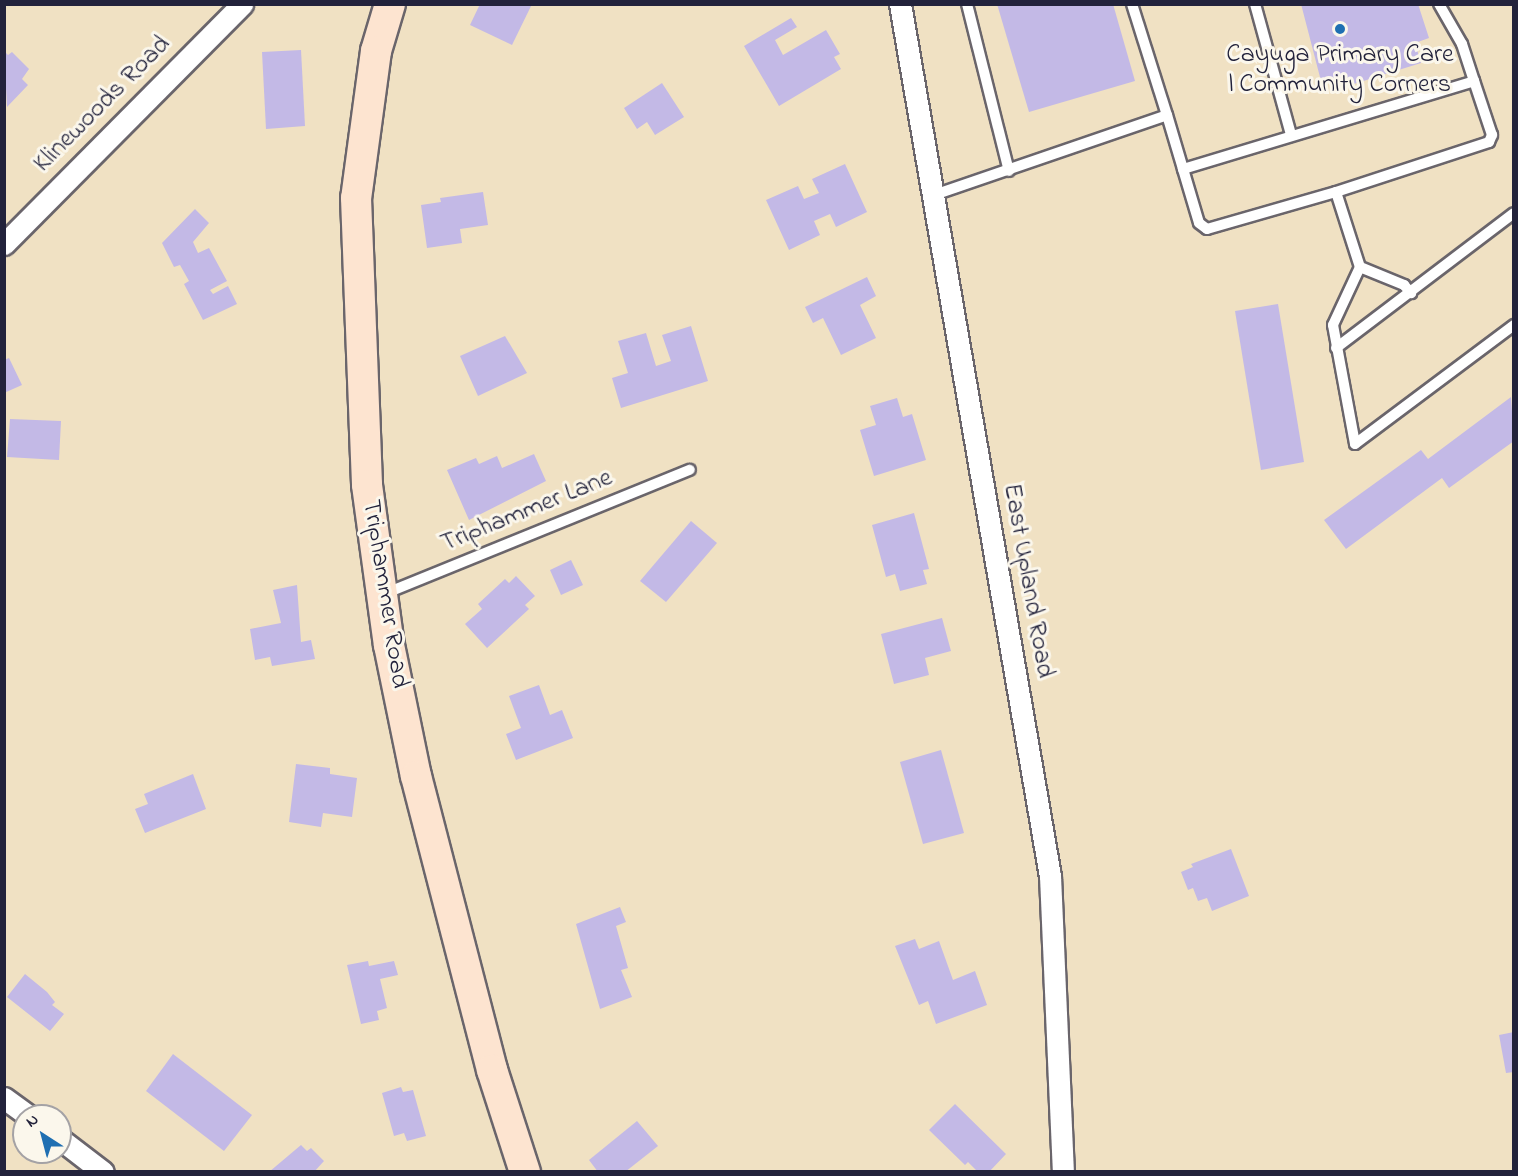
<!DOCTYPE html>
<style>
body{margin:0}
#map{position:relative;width:1518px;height:1176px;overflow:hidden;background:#f0e1c3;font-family:"Indie Flower",sans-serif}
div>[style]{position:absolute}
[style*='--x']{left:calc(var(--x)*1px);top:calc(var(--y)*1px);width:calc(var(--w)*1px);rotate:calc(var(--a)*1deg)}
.building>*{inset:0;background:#c3b9e6}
.roads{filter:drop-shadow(2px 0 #6a656b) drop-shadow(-2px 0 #6a656b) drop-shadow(0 2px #6a656b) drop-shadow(0 -2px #6a656b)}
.lane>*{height:10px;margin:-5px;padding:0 5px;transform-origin:5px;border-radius:5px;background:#fff}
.street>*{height:21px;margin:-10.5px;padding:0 10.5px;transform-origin:10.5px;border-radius:10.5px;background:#fff}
.secondary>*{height:30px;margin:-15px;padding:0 15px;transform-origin:15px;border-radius:15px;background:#fde4d0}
.dots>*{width:16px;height:16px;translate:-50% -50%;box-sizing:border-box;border:3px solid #fbf7ec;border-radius:50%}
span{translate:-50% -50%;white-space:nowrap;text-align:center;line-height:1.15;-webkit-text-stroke:6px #fbf7ec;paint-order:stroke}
.poi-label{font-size:26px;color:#22223b}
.street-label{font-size:26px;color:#22223b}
.frame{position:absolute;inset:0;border:6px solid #22223b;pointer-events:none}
.north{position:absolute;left:12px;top:1104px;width:60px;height:60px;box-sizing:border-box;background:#fbf7ec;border:2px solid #a4a2a5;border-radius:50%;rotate:324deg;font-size:16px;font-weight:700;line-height:24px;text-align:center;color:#22223b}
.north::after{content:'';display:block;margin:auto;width:21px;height:27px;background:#1f6fb2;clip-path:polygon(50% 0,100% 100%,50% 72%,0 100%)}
</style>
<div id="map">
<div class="building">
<div style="clip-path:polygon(480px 4px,532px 4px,512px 45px,470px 25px)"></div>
<div style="clip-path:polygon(997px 4px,1113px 4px,1135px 81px,1029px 112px)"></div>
<div style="clip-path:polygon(1301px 4px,1418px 4px,1429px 38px,1415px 43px,1421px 63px,1341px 88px,1337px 77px,1321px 81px)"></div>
<div style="clip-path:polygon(791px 18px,797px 27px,775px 40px,783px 55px,826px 30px,840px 54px,834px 57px,841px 69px,779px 106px,744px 46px)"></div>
<div style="clip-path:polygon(301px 50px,305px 126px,266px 129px,262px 52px)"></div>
<div style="clip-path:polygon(4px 51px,8px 55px,12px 52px,29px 69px,22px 79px,28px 85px,7px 107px)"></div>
<div style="clip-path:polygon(662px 83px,684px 117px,655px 135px,647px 122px,637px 129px,624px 108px)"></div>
<div style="clip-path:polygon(845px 164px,867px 212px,836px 227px,830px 214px,814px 221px,820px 235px,789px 250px,766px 200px,798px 186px,804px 199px,819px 193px,812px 179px)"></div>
<div style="clip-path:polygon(483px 192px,488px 225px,460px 229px,462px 243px,427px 248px,421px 205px,441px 202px,440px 198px)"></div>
<div style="clip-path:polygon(195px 209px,209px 223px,193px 242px,198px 253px,209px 248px,227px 281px,210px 290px,213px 294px,228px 286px,237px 304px,203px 320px,184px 284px,189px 281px,180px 265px,174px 267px,162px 243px)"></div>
<div style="clip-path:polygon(867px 277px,876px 296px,860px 305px,876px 338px,841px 355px,823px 318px,813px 323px,805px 307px)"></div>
<div style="clip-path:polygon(1278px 304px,1304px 462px,1261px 470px,1235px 311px)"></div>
<div style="clip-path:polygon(691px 326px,708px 381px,621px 408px,612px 378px,628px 373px,618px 341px,646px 333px,656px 366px,671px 361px,662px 335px)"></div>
<div style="clip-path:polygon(505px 336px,527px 373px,478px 396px,460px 356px)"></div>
<div style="clip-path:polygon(9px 358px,22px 385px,4px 393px,4px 360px)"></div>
<div style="clip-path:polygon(1511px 397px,1514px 441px,1449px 488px,1442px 478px,1346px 549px,1324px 520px,1421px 450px,1428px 459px)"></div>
<div style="clip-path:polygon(897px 398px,903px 417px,912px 414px,926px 460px,874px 476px,860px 430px,876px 425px,870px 406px)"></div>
<div style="clip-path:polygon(10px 419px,61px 421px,59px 460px,7px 457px)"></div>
<div style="clip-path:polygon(534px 454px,546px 481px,469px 520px,447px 470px,476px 458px,479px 464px,497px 456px,502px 468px)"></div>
<div style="clip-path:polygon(914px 513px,929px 569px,923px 570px,927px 584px,900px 591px,895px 574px,886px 577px,872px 525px)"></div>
<div style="clip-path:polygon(691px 521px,717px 543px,666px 602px,640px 581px)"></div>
<div style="clip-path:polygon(571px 560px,583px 585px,561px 595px,550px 570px)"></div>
<div style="clip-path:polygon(516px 576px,535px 596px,525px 605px,529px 609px,487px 648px,465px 624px,482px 609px,478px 604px,505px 579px,509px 583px)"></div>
<div style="clip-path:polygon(297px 585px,301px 642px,311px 640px,315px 659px,272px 666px,270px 657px,255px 660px,250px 629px,281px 623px,273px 590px)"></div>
<div style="clip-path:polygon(942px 618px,951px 651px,925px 658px,929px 675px,894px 684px,881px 634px)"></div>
<div style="clip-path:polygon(539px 685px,550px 715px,562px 710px,573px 738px,516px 760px,506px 734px,521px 728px,509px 696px)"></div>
<div style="clip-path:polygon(941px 750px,964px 833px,923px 844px,900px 762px)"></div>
<div style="clip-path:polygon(296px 764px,330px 768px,330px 774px,357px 778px,352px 817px,323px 813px,321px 827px,289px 822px)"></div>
<div style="clip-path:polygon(193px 774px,206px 809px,145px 833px,135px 809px,148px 804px,144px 794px)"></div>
<div style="clip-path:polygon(1231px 849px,1249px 896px,1212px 911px,1207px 898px,1198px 901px,1193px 888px,1188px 890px,1181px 872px,1193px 867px,1191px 864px)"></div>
<div style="clip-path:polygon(620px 907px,626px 922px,616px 926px,628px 968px,621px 970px,632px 997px,600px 1009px,576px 924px)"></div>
<div style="clip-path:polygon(915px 939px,919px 949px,939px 941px,953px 980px,975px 971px,987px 1005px,936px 1024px,928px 1001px,919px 1005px,895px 946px)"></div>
<div style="clip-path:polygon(368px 961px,369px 966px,394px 961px,398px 975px,380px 979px,387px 1008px,377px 1011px,379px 1020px,361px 1024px,347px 965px)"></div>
<div style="clip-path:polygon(25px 974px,47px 992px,55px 1002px,52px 1005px,64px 1014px,50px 1031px,7px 997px)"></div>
<div style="clip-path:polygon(1514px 1032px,1514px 1072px,1506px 1073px,1499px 1035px)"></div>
<div style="clip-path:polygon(173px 1054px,252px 1115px,224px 1151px,146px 1091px)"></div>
<div style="clip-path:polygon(401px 1087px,403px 1092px,413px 1090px,426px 1136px,407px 1141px,404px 1133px,394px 1136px,382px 1093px)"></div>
<div style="clip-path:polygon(955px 1104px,1006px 1154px,989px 1172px,978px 1172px,968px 1162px,965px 1165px,929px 1130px)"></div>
<div style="clip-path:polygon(637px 1121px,658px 1146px,625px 1172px,598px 1172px,589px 1160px)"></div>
<div style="clip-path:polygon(301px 1145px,307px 1151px,311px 1148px,324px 1161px,314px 1172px,269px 1172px)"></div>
</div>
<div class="roads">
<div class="lane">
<div style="--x:967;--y:4;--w:172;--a:75.9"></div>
<div style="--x:1132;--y:4;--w:116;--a:72.5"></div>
<div style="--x:1255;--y:4;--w:136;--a:74.6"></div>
<div style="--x:1183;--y:169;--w:56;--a:73.5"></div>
<div style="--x:1199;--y:223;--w:10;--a:37"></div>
<div style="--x:1207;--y:229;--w:134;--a:-16"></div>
<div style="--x:1336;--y:192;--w:161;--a:-18.1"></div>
<div style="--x:1489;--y:142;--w:8;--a:-67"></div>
<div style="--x:1492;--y:135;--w:57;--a:-108.4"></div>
<div style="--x:1336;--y:192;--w:79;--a:72.3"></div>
<div style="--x:1360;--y:267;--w:64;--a:115"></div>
<div style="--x:1333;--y:325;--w:121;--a:79.5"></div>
<div style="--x:1355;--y:444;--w:199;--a:-36.8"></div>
<div style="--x:934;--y:195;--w:246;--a:-18.9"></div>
<div style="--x:1167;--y:115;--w:56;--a:73.5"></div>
<div style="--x:1183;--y:169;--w:304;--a:-16.8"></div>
<div style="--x:1474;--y:81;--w:39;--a:-108"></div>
<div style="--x:1462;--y:44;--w:46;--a:-119.9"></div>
<div style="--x:1360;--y:267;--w:48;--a:22.2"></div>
<div style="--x:1404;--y:285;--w:11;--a:49"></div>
<div style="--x:1336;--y:348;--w:223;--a:-37.2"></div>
<div style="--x:384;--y:594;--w:330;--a:-22.1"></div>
</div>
<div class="street">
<div style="--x:900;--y:4;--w:885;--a:80.24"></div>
<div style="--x:1050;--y:876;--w:296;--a:87.5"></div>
<div style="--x:4;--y:244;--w:338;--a:-45.2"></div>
<div style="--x:4;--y:1098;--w:31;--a:36"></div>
<div style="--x:60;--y:1139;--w:54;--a:37.5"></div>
</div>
<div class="secondary">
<div style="--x:390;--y:4;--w:49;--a:106.6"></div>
<div style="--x:376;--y:51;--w:148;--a:97.7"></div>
<div style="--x:356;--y:198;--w:287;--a:87.8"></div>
<div style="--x:367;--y:485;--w:162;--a:82.2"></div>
<div style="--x:389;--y:645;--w:134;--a:78.4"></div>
<div style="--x:416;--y:776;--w:304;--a:75.5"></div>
<div style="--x:492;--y:1070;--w:107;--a:72.1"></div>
</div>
</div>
<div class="dots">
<div style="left:1340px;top:29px;background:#1f6fb2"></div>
</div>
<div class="poi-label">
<span style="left:1340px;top:71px">Cayuga Primary Care<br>| Community Corners</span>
</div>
<div class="street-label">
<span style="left:103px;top:105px;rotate:-45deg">Klinewoods Road</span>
<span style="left:527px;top:512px;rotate:-22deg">Triphammer Lane</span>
<span style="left:1027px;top:581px;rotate:80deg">East Upland Road</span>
<span style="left:384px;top:594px;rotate:81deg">Triphammer Road</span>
</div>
<div class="frame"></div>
<div class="north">N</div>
</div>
